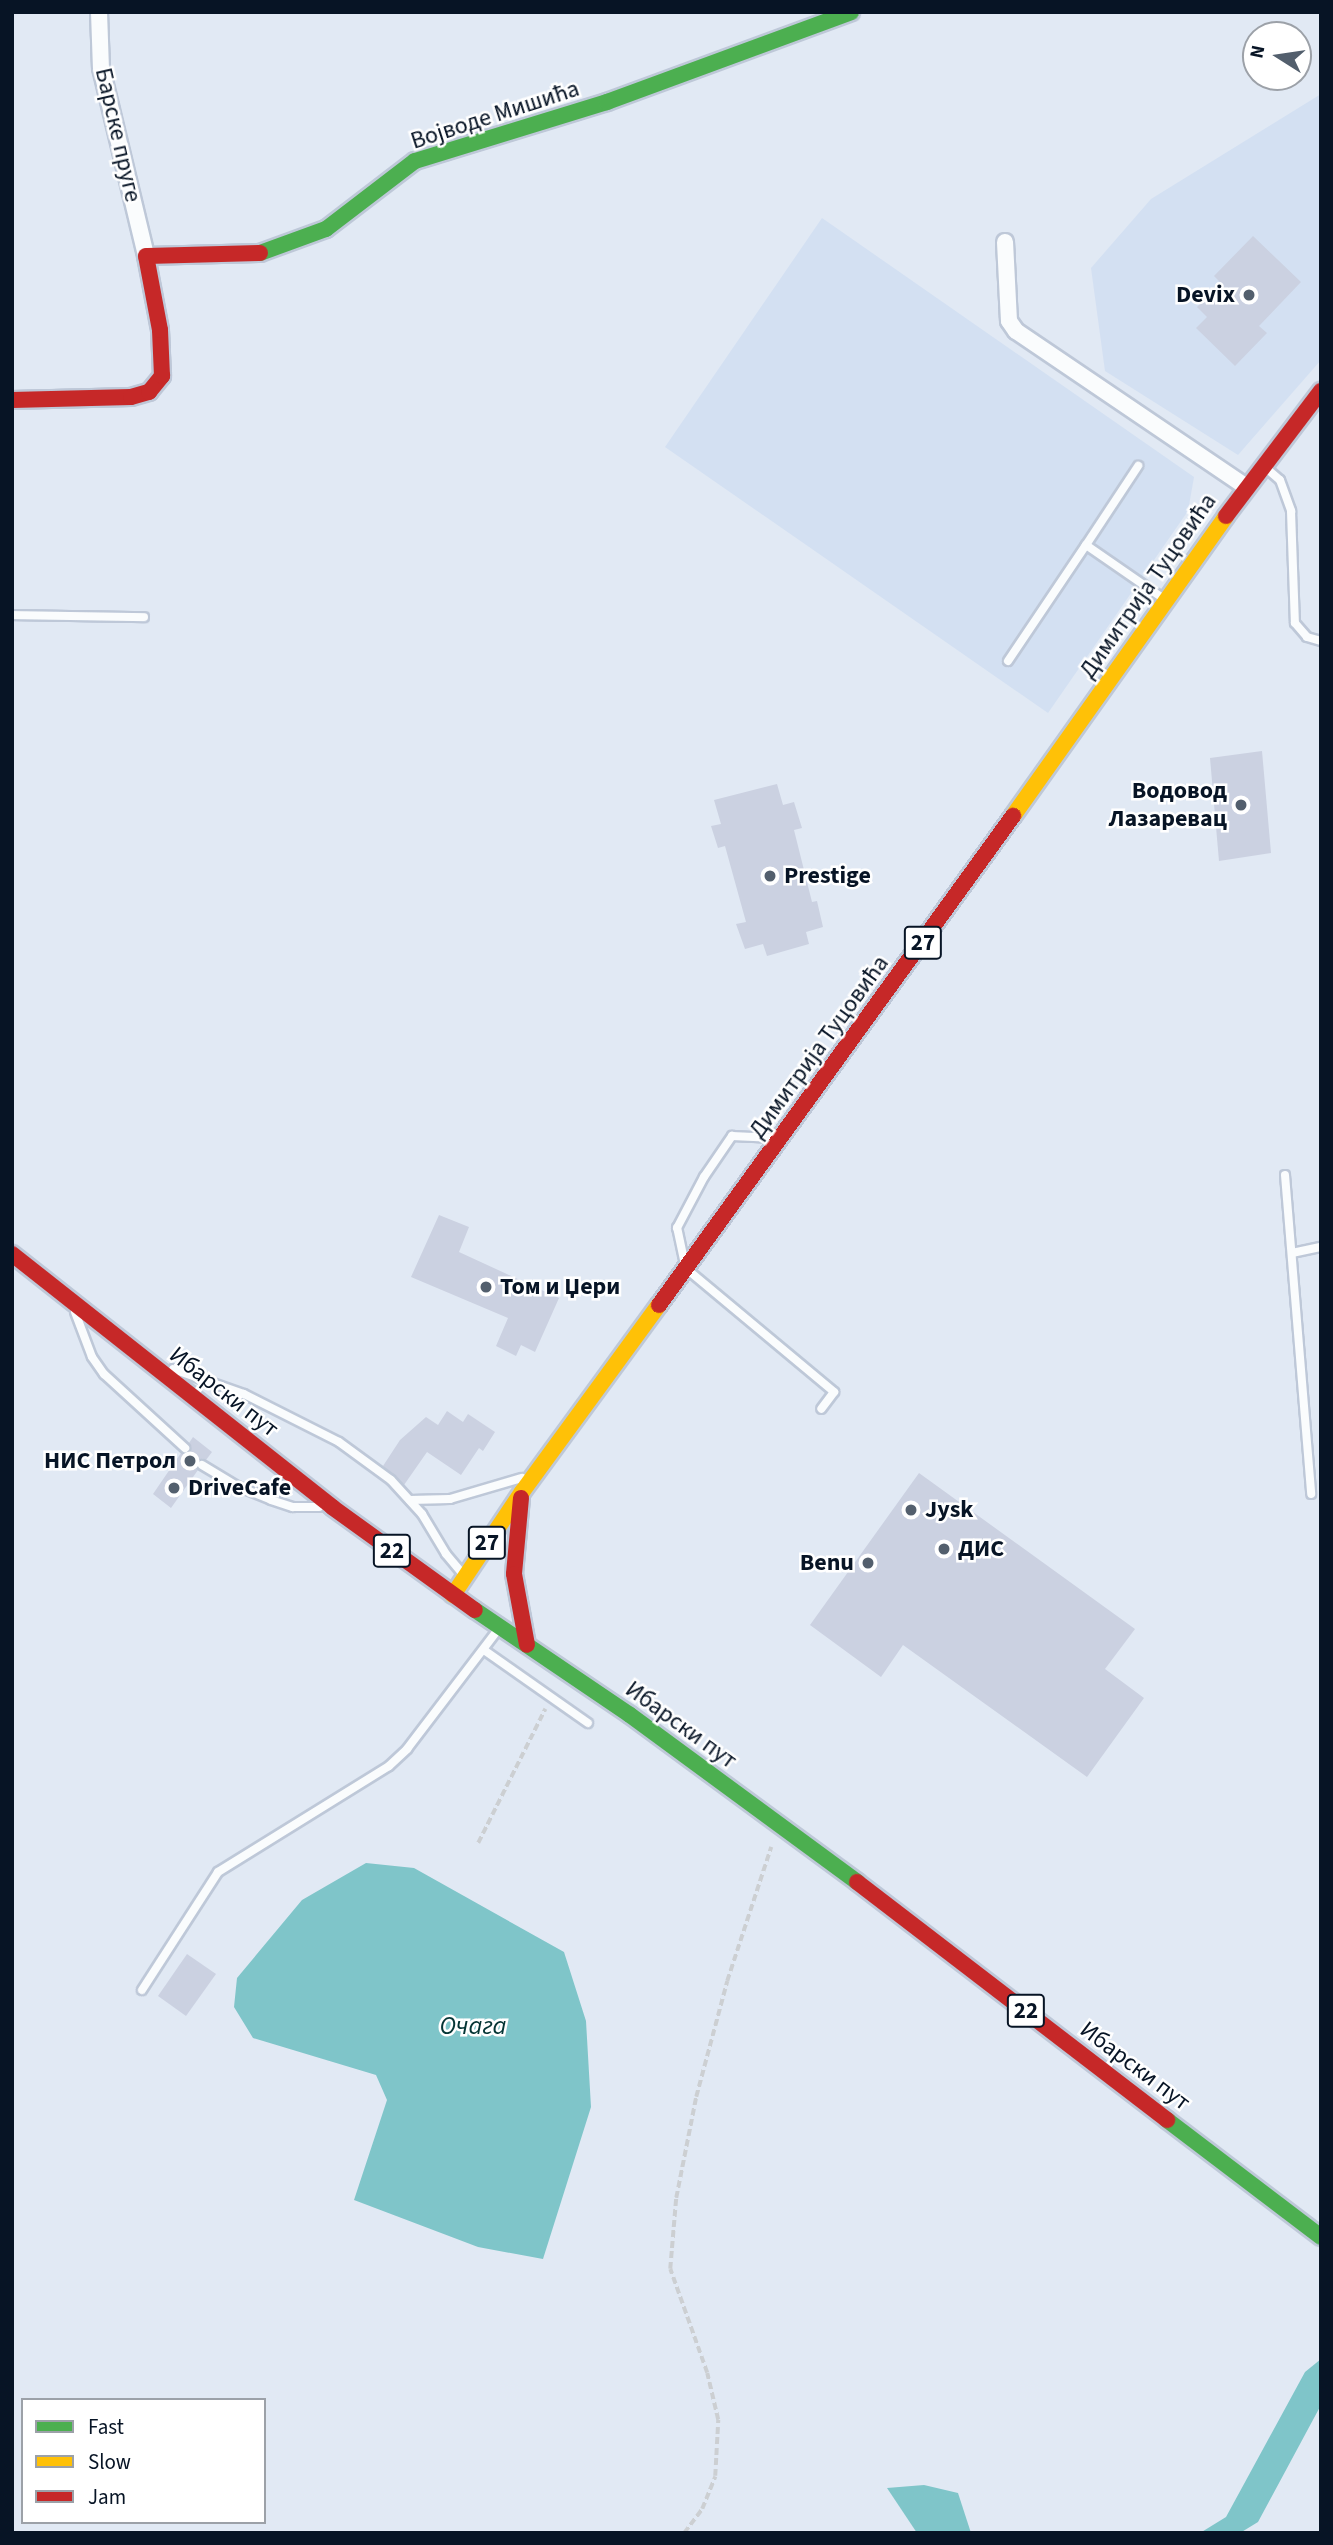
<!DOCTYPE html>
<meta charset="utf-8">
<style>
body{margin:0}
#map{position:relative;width:1333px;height:2545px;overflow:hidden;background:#e1e9f4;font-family:"Source Sans 3",sans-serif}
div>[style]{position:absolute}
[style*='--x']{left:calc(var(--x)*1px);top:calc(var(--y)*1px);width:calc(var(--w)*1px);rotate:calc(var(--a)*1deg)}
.built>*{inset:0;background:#d3e0f2}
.water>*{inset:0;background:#7fc5c9}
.building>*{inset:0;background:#cbd1e1}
.path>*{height:3.5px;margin-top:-1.75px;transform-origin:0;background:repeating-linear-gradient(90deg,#cccfd2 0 7px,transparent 0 10.5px)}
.roads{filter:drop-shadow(2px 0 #bec8d8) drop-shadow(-2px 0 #bec8d8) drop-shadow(0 2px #bec8d8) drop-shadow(0 -2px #bec8d8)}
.lane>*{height:8px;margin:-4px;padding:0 4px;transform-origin:4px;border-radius:4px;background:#fafcfd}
.street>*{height:16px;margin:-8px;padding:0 8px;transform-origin:8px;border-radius:8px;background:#fafcfd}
.fast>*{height:16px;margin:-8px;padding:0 8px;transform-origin:8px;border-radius:8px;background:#4caf50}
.slow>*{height:16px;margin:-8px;padding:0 8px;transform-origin:8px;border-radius:8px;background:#ffc107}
.jam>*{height:16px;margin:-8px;padding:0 8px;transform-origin:8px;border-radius:8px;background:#c62828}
.dots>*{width:19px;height:19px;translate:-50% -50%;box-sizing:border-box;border:4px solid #fff;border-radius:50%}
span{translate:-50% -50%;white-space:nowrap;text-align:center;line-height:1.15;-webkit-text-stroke:5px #fff;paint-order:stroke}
.shield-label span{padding:2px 5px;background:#fff;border:2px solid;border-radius:5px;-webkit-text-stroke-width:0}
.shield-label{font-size:23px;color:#071425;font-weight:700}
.street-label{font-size:24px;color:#071425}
.poi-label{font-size:24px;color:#071425;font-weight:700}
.right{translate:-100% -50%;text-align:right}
.left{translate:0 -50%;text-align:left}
.water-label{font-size:26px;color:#043535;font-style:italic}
.frame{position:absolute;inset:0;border:14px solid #071425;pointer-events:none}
.legend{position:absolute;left:21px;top:2398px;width:245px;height:126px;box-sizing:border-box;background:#fff;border:2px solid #9ca1a8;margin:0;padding:9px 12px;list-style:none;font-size:21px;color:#071425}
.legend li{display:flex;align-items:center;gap:14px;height:35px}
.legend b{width:35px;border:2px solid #9ca1a8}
.north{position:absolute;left:1242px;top:21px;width:70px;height:70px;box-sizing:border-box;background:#fff;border:2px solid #9ca1a8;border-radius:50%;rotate:282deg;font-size:19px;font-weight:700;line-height:28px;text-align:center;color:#071425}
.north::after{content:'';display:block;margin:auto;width:24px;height:32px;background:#535f6d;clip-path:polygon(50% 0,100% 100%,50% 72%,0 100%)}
</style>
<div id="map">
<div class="built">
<div style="clip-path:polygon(1321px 94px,1321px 360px,1238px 455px,1105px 371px,1091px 268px,1151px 199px)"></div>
<div style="clip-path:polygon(822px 218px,1194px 477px,1188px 511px,1048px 713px,665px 447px)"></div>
</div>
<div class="water">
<div style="clip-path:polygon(366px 1863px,414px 1868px,564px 1952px,586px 2021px,591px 2107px,543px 2259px,478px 2247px,354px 2200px,387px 2100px,376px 2075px,253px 2038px,234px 2007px,237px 1978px,302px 1900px)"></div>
<div style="clip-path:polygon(1321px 2359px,1321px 2405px,1258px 2522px,1240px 2533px,1200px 2533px,1226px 2517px,1305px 2372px)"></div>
<div style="clip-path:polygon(924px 2485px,958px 2493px,971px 2533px,917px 2533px,887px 2488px)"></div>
</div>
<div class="building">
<div style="clip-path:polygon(1253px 236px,1301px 282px,1259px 326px,1267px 333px,1235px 366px,1196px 328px,1207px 317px,1197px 307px,1221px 283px,1214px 276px)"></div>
<div style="clip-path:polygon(1262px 751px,1271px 853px,1219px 861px,1210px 758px)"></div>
<div style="clip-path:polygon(777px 784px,783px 805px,794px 802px,802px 828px,794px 830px,812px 902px,817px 901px,823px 927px,806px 932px,809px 944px,767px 956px,763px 944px,745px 949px,736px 924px,746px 922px,725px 846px,718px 848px,711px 826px,721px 824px,714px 800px)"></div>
<div style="clip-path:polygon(439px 1215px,469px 1227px,459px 1252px,559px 1298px,535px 1352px,521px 1345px,516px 1356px,496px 1346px,508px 1318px,411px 1277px)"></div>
<div style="clip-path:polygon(447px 1411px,463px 1422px,468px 1414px,495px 1432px,483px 1451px,479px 1448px,461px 1475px,427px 1452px,404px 1485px,383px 1466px,400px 1440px,426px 1417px,438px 1425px)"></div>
<div style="clip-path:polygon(193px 1437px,212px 1452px,206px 1460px,197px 1461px,198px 1470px,171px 1508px,153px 1494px,181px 1453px,190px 1452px,189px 1443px)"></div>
<div style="clip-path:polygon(919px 1473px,1135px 1629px,1105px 1669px,1144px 1698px,1087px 1777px,903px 1645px,881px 1677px,810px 1625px)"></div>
<div style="clip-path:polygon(187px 1954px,216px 1974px,186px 2016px,158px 1996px)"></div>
</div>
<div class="path">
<div style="--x:478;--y:1843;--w:150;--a:-63.4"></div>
<div style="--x:684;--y:2533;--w:30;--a:-53"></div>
<div style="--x:702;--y:2509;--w:35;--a:-68"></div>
<div style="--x:715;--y:2476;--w:56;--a:-86.9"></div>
<div style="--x:718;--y:2420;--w:48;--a:-103.2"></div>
<div style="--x:707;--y:2373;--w:110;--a:-109.6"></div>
<div style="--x:670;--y:2269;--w:71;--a:-85.2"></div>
<div style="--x:676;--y:2198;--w:103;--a:-78.8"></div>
<div style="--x:696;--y:2097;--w:120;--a:-75"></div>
<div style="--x:727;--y:1981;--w:141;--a:-71.8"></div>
</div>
<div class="roads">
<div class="lane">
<div style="--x:1266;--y:468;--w:18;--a:41"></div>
<div style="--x:1280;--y:480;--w:33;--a:70"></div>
<div style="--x:1291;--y:511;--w:112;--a:88"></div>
<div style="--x:1295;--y:623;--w:18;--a:49"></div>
<div style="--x:1307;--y:637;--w:15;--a:16"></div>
<div style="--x:1086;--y:545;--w:95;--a:-56.6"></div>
<div style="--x:12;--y:615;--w:132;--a:0.9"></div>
<div style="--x:1008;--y:661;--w:140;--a:-56.1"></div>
<div style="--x:1086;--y:545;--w:95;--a:34.7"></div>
<div style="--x:1285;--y:1175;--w:320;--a:85.3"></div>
<div style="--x:1292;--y:1253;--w:30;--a:-12"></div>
<div style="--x:684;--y:1260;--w:33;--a:-102"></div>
<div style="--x:677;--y:1228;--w:58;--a:-62.1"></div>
<div style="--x:704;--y:1177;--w:50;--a:-55.7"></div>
<div style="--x:732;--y:1136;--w:43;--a:2.7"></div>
<div style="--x:689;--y:1271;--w:189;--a:39.8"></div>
<div style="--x:834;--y:1392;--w:21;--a:127"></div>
<div style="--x:75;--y:1312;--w:48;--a:69.3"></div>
<div style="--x:92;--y:1357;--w:21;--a:55"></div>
<div style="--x:104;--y:1374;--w:110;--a:42.4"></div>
<div style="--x:173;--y:1369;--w:75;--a:19.4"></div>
<div style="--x:244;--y:1394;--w:106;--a:26.8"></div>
<div style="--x:339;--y:1442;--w:64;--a:36.2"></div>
<div style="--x:391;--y:1480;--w:46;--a:47.6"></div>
<div style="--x:422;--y:1514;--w:47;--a:59"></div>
<div style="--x:446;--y:1554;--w:26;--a:50"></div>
<div style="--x:202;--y:1465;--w:41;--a:31"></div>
<div style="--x:237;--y:1486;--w:37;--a:22"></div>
<div style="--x:271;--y:1500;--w:23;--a:18"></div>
<div style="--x:293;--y:1507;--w:26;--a:0"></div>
<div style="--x:410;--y:1500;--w:40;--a:-1.4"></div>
<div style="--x:450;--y:1499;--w:75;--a:-16.3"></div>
<div style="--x:484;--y:1650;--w:127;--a:35.1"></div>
<div style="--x:142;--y:1990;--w:140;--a:-57.2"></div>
<div style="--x:218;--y:1872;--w:201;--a:-31.8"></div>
<div style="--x:389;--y:1766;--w:25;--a:-43"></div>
<div style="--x:407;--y:1749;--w:148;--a:-52.7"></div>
</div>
<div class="street">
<div style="--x:99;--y:12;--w:56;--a:88"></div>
<div style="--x:101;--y:68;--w:193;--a:76.5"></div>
<div style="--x:1005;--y:242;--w:79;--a:87.1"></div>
<div style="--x:1009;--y:321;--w:12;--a:55"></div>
<div style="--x:1016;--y:331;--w:278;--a:34.1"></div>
</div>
<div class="fast">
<div style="--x:260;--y:253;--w:70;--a:-20"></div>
<div style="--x:326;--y:229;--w:112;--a:-37.4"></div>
<div style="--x:415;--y:161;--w:201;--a:-17.1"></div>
<div style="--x:607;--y:102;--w:260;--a:-20.2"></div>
<div style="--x:475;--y:1610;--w:187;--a:34.1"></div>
<div style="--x:630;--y:1715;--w:282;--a:36.3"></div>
<div style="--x:1167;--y:2120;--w:193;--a:37.2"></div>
</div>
<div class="slow">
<div style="--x:1013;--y:816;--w:368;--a:-54.6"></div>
<div style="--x:453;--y:1595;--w:124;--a:-56.2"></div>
<div style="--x:522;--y:1492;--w:232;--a:-53.8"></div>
</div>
<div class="jam">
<div style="--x:12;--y:400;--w:119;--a:-1.4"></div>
<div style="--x:131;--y:397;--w:19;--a:-16"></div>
<div style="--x:149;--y:392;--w:21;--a:-51"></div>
<div style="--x:162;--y:376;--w:46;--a:-92.5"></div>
<div style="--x:160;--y:330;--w:75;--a:-100.7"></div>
<div style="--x:146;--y:256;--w:114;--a:-1.5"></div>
<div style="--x:1226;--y:516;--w:157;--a:-52.8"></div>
<div style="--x:12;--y:1254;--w:408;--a:38.3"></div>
<div style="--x:332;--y:1507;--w:176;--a:35.8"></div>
<div style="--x:659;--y:1305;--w:604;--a:-54.1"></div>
<div style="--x:521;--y:1498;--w:76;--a:95.3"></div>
<div style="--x:514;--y:1574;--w:72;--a:79.6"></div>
<div style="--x:857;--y:1882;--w:391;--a:37.5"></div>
</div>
</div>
<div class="dots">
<div style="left:1249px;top:295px;background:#535f6d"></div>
<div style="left:1241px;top:805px;background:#535f6d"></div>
<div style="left:770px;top:876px;background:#535f6d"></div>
<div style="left:486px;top:1287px;background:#535f6d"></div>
<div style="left:190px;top:1461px;background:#535f6d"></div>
<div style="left:174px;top:1488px;background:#535f6d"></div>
<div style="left:911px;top:1510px;background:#535f6d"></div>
<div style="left:944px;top:1549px;background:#535f6d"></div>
<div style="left:868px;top:1563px;background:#535f6d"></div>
</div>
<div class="shield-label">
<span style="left:923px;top:943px">27</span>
<span style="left:487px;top:1543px">27</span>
<span style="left:392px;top:1551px">22</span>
<span style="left:1026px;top:2011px">22</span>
</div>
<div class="street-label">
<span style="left:495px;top:115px;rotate:-18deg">Војводе Мишића</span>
<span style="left:118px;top:135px;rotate:77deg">Барске пруге</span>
<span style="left:1148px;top:586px;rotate:-55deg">Димитрија Туцовића</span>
<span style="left:819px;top:1047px;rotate:-54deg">Димитрија Туцовића</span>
<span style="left:224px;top:1392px;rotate:38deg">Ибарски пут</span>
<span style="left:681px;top:1725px;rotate:36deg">Ибарски пут</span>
<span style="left:1135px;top:2066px;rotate:37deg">Ибарски пут</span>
</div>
<div class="poi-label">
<span class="right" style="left:1235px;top:295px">Devix</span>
<span class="right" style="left:1227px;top:805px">Водовод<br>Лазаревац</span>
<span class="left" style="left:784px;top:876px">Prestige</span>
<span class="left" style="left:500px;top:1287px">Том и Џери</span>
<span class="right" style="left:176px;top:1461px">НИС Петрол</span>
<span class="left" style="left:188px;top:1488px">DriveCafe</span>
<span class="left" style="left:925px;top:1510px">Jysk</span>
<span class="left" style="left:958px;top:1549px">ДИС</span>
<span class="right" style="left:854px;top:1563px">Benu</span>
</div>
<div class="water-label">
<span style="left:473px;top:2026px">Очага</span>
</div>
<div class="frame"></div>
<ul class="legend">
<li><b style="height:9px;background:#4caf50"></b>Fast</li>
<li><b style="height:9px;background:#ffc107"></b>Slow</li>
<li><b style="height:9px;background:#c62828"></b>Jam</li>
</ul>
<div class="north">N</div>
</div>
